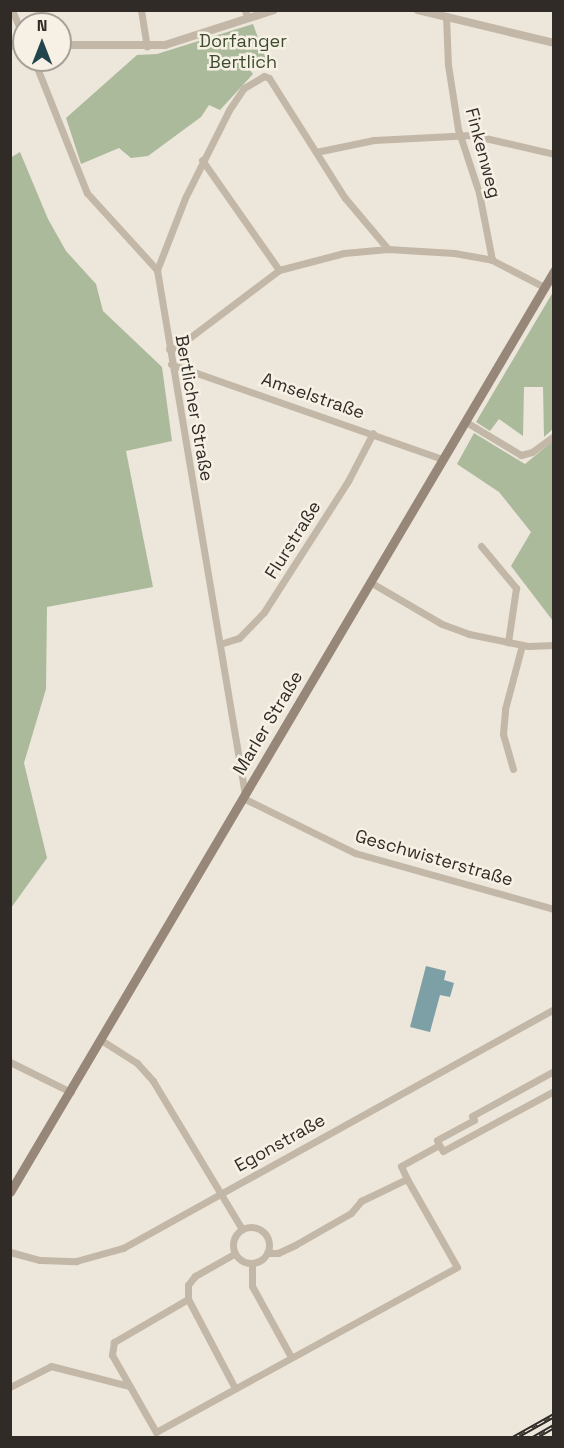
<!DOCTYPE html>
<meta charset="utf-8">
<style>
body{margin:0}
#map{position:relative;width:564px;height:1448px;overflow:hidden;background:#ede6da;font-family:"Space Grotesk",sans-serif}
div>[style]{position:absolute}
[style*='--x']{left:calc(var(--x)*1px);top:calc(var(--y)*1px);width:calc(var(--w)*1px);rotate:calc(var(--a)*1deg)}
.green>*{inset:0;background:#acba9c}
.water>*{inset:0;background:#7d9fa6}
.minor>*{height:7px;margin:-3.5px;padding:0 3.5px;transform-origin:3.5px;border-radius:3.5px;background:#c3b8a7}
.minor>.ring{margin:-3.5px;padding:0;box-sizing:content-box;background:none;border:7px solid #c3b8a7;border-radius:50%}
.tertiary>*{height:8px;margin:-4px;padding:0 4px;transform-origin:4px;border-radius:4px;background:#c3b8a7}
.secondary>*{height:9px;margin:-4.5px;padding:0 4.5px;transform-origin:4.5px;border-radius:4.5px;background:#968779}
.rail>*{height:4.5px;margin-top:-2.25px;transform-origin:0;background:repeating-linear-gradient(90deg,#f6f0e5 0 7px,#312b27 0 14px);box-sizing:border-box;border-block:2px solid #312b27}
span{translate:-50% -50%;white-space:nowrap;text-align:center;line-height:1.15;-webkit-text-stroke:5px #f6f0e5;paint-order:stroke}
.park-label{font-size:18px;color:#3d4c2e}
.street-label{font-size:18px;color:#312b27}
.frame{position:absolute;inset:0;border:12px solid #312b27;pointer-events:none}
.north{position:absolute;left:12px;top:12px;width:60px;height:60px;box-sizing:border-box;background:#f6f0e5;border:2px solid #a7a199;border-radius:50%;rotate:0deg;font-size:16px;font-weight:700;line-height:24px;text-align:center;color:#312b27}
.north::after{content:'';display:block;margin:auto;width:21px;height:27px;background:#22444c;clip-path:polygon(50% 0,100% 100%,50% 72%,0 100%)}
</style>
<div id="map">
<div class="green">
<div style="clip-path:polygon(253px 24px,267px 62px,250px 70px,253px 74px,220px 110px,209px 105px,201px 117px,148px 156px,131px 158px,119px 148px,81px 164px,66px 118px,137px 55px,157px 54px)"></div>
<div style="clip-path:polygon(20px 152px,48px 219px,66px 251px,96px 284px,103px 311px,162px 367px,172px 441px,126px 451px,153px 587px,47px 607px,46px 689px,24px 763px,47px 858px,11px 908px,10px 158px)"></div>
<div style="clip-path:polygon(553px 292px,553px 429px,544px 437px,543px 387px,524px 387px,523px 436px,499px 419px,490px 431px,476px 422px)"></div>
<div style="clip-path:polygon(474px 433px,525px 464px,553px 441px,553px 621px,511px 566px,531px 532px,499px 492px,457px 464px)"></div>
</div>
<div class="water">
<div style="clip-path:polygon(426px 966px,446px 971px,444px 980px,454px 983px,450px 997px,440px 995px,430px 1032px,410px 1027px)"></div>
</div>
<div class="minor">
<div style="--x:12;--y:10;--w:30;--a:67"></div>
<div style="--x:141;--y:10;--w:37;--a:81"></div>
<div style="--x:245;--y:10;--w:7;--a:74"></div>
<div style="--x:446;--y:16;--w:49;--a:87.7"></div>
<div style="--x:448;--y:65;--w:65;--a:81.1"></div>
<div style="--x:458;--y:129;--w:67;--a:71.8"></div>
<div style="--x:479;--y:193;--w:68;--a:79"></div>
<div style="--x:34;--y:60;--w:143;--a:68.3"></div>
<div style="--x:87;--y:193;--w:104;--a:47.7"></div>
<div style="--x:157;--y:270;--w:532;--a:80.48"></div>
<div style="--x:316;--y:152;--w:59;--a:-11.7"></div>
<div style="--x:374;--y:140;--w:98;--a:-2.9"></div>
<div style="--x:472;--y:135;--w:84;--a:13"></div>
<div style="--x:202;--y:160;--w:134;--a:55"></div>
<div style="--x:157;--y:270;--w:77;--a:-68.7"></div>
<div style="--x:185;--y:198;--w:98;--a:-63.4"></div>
<div style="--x:229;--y:110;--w:27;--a:-56"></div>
<div style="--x:244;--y:88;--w:23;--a:-31"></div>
<div style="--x:264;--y:76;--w:5;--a:22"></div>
<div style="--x:269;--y:78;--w:142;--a:57.7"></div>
<div style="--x:345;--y:198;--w:67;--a:49.9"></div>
<div style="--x:169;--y:349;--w:7;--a:-8"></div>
<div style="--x:176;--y:348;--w:129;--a:-37.1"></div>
<div style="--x:279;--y:270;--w:67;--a:-14.7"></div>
<div style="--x:344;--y:253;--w:44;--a:-5.2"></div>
<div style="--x:388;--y:249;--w:66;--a:3.5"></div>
<div style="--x:454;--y:253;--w:39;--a:10"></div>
<div style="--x:492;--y:260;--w:59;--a:27.4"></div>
<div style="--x:171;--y:364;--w:288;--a:19.3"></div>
<div style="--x:466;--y:422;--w:64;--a:31"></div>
<div style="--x:521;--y:455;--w:11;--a:-15"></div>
<div style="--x:532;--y:452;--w:27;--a:-36"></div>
<div style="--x:481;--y:546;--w:55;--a:50.2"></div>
<div style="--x:516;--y:588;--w:55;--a:98.4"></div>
<div style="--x:370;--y:582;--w:83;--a:30.3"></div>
<div style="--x:442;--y:624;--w:29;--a:20"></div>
<div style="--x:469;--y:634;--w:60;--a:11.5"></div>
<div style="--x:528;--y:646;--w:26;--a:-2"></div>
<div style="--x:220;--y:644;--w:20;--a:-18"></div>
<div style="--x:239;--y:638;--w:36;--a:-46"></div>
<div style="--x:264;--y:612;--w:156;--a:-57.3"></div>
<div style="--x:348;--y:481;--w:54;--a:-62.5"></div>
<div style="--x:513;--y:769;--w:36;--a:-106"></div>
<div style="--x:503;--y:734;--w:25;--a:-85"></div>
<div style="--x:505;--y:709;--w:66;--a:-75.1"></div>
<div style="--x:243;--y:798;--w:125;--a:26.2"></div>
<div style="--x:355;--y:853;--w:207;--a:15.7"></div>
<div style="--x:101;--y:1040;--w:43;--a:32.6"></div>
<div style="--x:137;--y:1063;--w:24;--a:48"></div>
<div style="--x:153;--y:1081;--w:173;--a:59"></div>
<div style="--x:10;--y:1062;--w:68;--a:26.2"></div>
<div style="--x:439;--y:1145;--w:5;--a:-112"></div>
<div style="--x:437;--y:1140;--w:42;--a:-28.4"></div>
<div style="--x:474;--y:1120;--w:4;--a:-117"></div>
<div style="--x:472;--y:1116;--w:94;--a:-28.8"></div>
<div class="ring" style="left:233px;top:1227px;width:29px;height:29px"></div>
<div style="--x:10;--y:1252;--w:31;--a:15"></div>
<div style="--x:40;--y:1260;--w:36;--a:2"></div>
<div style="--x:76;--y:1261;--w:49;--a:-15.5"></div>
<div style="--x:123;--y:1248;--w:493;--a:-29"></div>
<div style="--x:267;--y:1253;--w:11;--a:0"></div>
<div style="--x:278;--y:1253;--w:19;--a:-25"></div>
<div style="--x:295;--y:1245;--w:64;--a:-29.7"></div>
<div style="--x:351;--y:1213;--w:16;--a:-50"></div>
<div style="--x:361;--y:1201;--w:51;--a:-25.6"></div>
<div style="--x:407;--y:1179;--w:14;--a:-115"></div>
<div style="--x:401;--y:1166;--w:43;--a:-28.9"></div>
<div style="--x:439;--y:1145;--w:7;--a:56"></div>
<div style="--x:443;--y:1151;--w:126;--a:-28.4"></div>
<div style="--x:234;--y:1254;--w:45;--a:150.6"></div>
<div style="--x:195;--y:1276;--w:11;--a:128"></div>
<div style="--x:188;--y:1285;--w:14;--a:90"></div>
<div style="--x:188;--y:1299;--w:86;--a:149.8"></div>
<div style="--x:114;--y:1342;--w:13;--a:99"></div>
<div style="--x:112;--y:1355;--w:89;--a:60.3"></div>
<div style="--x:156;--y:1432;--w:343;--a:-28.7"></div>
<div style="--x:457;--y:1267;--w:101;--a:-119.6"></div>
<div style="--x:252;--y:1264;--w:22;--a:90"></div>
<div style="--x:252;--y:1286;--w:81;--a:61.2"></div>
<div style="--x:188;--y:1299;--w:101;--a:62.2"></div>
<div style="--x:10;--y:1387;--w:46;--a:-27.1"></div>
<div style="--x:51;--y:1366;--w:81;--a:14.4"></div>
</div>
<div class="tertiary">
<div style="--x:418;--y:10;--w:140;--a:13.6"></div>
<div style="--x:60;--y:45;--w:105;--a:0"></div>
<div style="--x:165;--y:45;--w:114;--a:-17.8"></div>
<div style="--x:10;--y:46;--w:14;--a:-8"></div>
</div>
<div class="secondary">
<div style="--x:10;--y:1192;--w:1070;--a:-59.43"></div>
</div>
<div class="rail">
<div style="--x:513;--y:1438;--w:47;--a:-29.3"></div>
<div style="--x:533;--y:1438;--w:24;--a:-30"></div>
</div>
<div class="park-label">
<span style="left:243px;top:52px">Dorfanger<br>Bertlich</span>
</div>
<div class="street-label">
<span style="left:483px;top:153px;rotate:75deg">Finkenweg</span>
<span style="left:313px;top:396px;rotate:19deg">Amselstraße</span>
<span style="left:194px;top:408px;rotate:80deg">Bertlicher Straße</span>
<span style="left:293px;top:540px;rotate:-58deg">Flurstraße</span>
<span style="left:268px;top:723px;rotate:-59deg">Marler Straße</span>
<span style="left:434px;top:858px;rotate:16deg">Geschwisterstraße</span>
<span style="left:280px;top:1143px;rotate:-29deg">Egonstraße</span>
</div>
<div class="frame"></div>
<div class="north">N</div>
</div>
